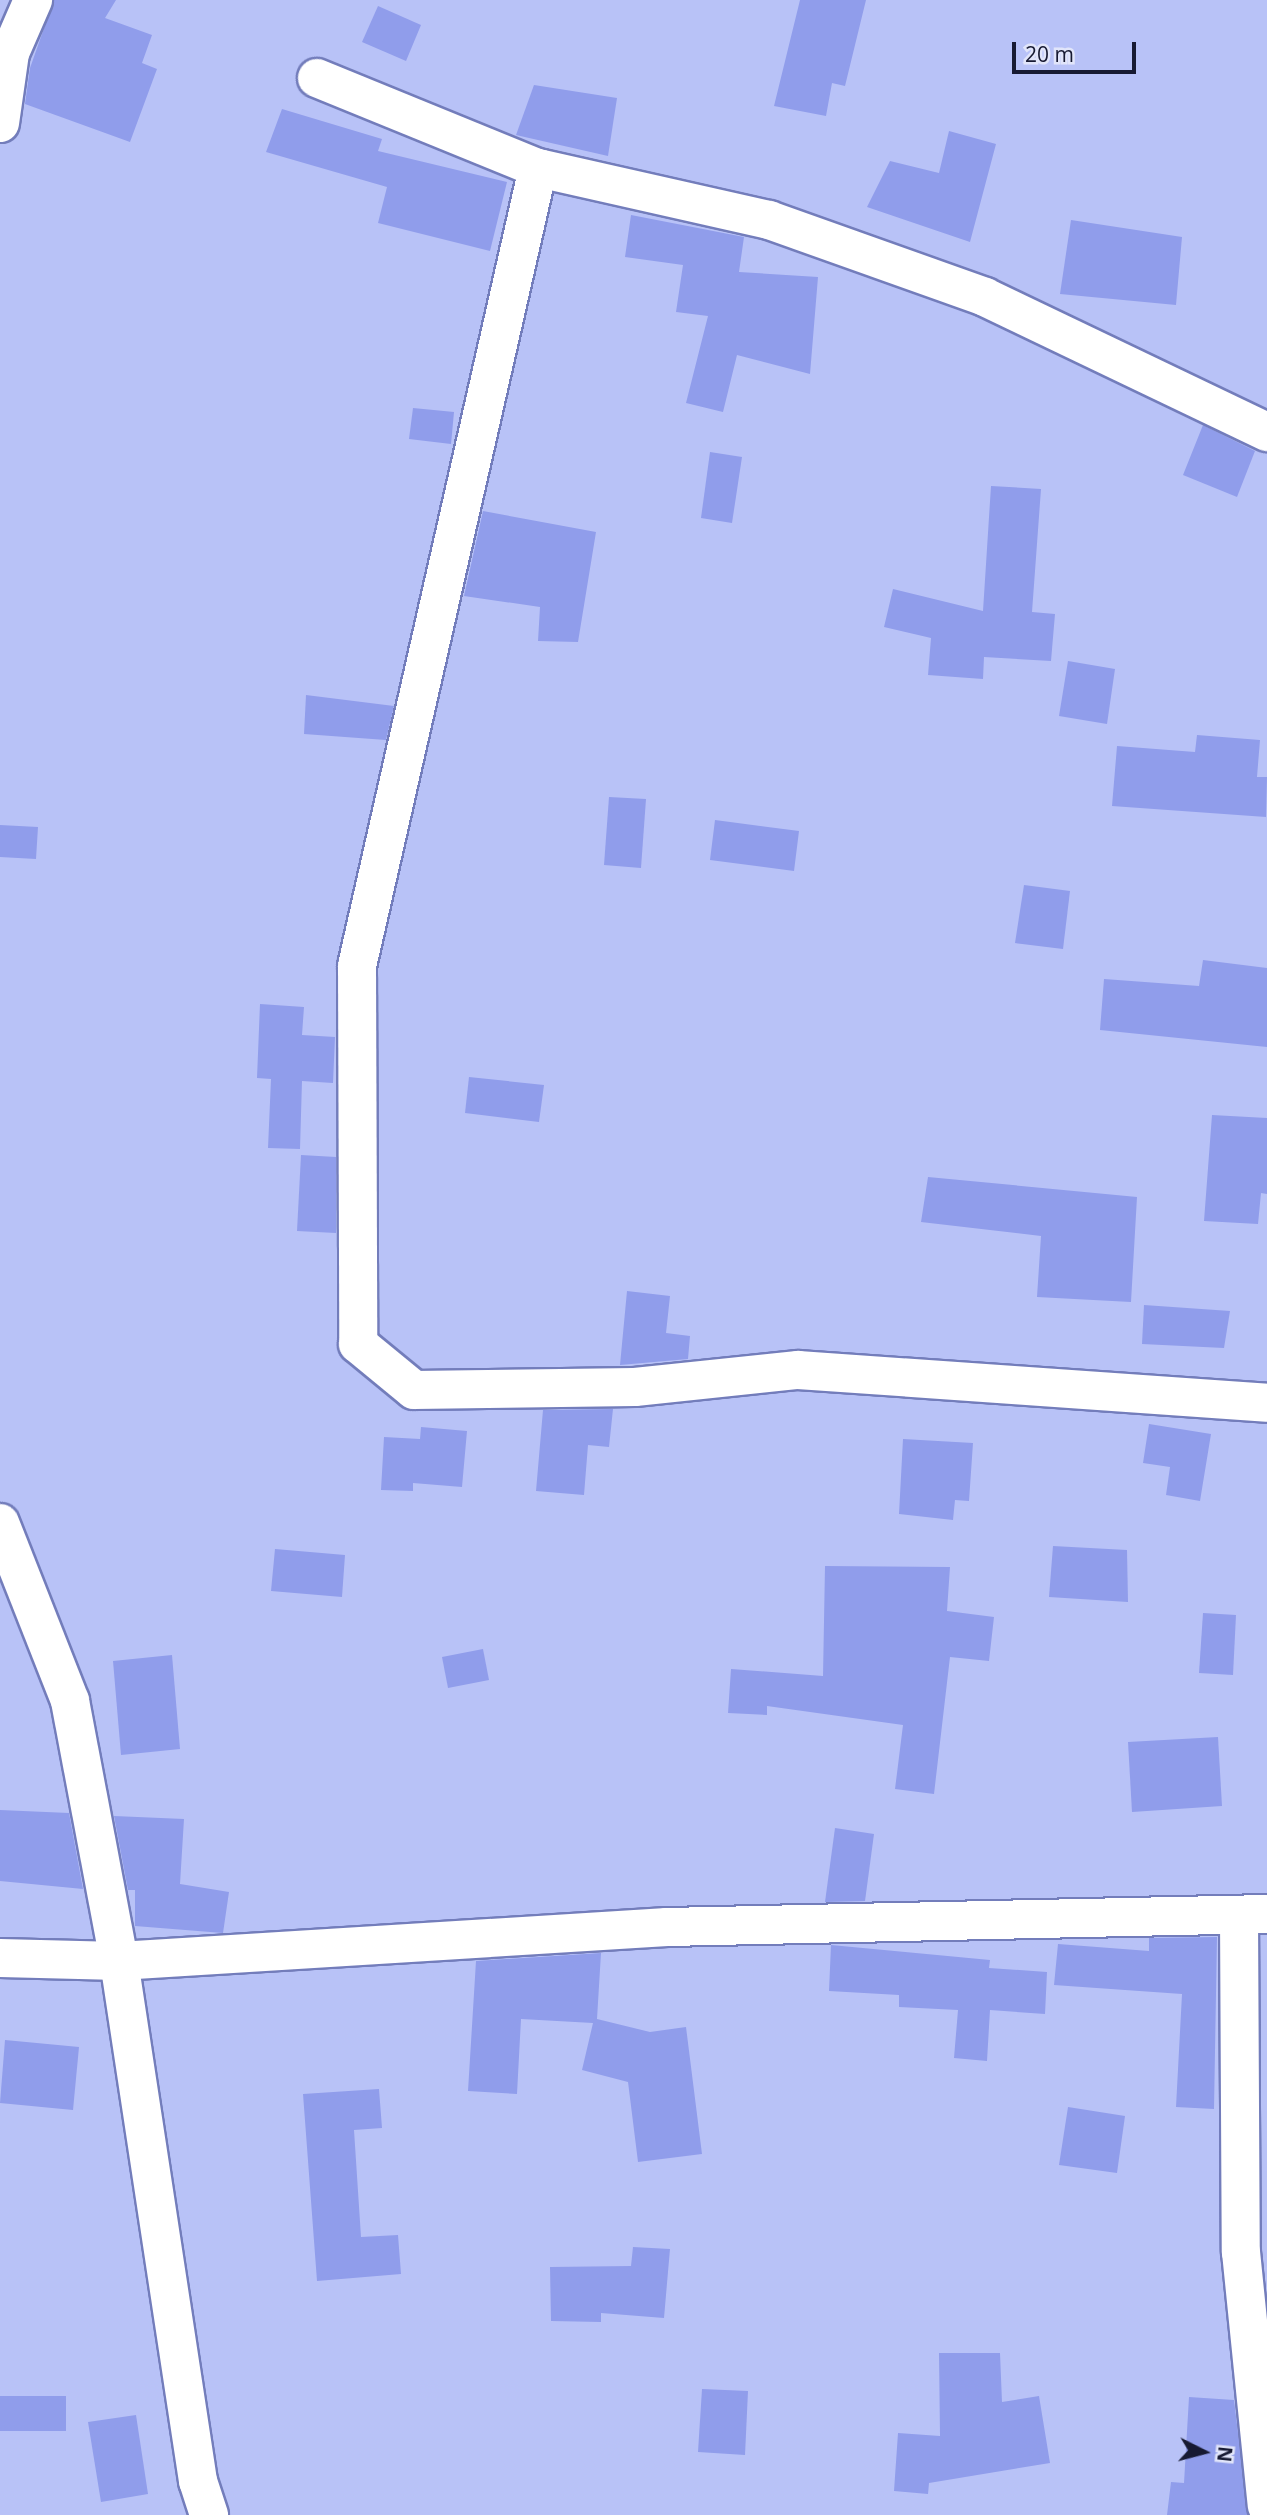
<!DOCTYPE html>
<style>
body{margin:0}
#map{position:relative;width:1267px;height:2515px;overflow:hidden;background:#b8c2f7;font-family:"Open Sans",sans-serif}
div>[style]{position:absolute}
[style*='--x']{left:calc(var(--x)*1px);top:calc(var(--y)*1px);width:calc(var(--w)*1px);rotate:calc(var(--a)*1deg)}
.building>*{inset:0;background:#909deb}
.roads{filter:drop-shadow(2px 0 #737dbb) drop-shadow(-2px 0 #737dbb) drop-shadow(0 2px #737dbb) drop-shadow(0 -2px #737dbb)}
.street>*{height:38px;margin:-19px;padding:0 19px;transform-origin:19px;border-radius:19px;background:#fff}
span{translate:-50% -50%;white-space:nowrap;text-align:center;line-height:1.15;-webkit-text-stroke:6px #e1e5fa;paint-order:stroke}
.north{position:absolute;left:1169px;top:2417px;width:70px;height:70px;-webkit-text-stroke:5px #e1e5fa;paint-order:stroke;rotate:96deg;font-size:19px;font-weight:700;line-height:28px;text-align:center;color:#171a32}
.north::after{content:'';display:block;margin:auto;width:24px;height:32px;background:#171a32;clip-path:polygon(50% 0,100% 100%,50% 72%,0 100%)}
.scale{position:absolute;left:1012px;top:42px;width:124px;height:32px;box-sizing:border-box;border:4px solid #171a32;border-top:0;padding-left:9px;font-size:21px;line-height:24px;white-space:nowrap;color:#171a32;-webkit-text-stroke:5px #e1e5fa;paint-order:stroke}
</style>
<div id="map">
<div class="building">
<div style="clip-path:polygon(54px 0,116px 0,105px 18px,152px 35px,142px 63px,157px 69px,130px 142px,25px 104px,30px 68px)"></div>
<div style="clip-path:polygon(800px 0,866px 0,845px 86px,832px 83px,826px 116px,774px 106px)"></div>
<div style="clip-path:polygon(378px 6px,421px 25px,406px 61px,362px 42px)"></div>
<div style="clip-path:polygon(534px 85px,617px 98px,608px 156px,516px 135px)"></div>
<div style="clip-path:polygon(282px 109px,382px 139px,378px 151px,507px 182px,490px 251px,378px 223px,387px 187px,266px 152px)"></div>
<div style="clip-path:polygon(949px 131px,996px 144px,970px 242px,867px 207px,890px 161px,939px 173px)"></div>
<div style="clip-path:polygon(631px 215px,744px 237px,739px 272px,818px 277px,810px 374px,737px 355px,723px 412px,686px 403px,708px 316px,676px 312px,683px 265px,625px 257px)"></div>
<div style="clip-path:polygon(1071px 220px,1182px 237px,1176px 305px,1060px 294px)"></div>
<div style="clip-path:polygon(413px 408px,454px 412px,451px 444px,409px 439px)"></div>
<div style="clip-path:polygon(1203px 425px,1255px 451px,1237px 497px,1183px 475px)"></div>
<div style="clip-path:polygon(710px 452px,742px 457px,732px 523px,701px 518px)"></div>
<div style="clip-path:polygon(991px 486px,1041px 489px,1032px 612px,1055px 614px,1051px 661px,984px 657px,983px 679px,928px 675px,931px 638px,884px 627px,893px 589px,983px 611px)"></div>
<div style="clip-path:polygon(483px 511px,596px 532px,578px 642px,538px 641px,540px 607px,464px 596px)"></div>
<div style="clip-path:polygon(1068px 661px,1115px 669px,1107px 724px,1059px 716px)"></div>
<div style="clip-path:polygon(306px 695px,394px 706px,386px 740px,304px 734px)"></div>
<div style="clip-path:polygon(1197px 735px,1260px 740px,1257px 777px,1267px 777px,1266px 817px,1112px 806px,1117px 746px,1195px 752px)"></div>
<div style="clip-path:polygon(609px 797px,646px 799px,641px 868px,604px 865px)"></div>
<div style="clip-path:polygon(715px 820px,799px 831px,794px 871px,710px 860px)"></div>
<div style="clip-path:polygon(0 825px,38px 827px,36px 859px,0 857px)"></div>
<div style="clip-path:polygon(1024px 885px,1070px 891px,1063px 949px,1015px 943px)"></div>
<div style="clip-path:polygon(1203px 960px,1267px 968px,1267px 1047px,1100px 1030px,1104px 979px,1199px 986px)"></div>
<div style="clip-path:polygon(260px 1004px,304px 1007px,302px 1035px,335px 1037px,333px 1083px,302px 1081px,300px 1149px,268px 1148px,271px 1079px,257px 1078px)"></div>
<div style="clip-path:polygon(469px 1077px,544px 1085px,539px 1122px,465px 1113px)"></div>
<div style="clip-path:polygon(1212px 1115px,1267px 1118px,1267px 1194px,1261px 1193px,1258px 1224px,1204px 1221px)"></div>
<div style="clip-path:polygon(301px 1155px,336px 1157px,336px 1233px,297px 1231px)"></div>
<div style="clip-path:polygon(928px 1177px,1137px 1197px,1131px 1302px,1037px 1297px,1041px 1236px,921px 1222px)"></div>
<div style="clip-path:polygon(627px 1291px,670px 1296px,666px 1333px,690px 1336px,688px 1359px,620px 1365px)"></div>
<div style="clip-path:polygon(1144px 1305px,1230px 1311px,1224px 1348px,1142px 1344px)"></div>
<div style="clip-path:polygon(613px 1409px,609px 1447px,588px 1445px,584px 1495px,536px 1491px,543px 1410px)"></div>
<div style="clip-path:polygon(1149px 1424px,1211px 1434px,1200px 1501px,1166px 1495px,1170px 1467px,1143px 1463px)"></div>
<div style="clip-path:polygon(421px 1427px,467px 1431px,462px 1487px,413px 1483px,413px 1491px,381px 1490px,384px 1437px,420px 1439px)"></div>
<div style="clip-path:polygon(903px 1439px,973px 1443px,969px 1501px,955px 1500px,953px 1520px,899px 1514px)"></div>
<div style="clip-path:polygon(1053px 1546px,1127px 1550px,1128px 1602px,1049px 1597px)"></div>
<div style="clip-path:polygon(275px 1549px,345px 1555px,342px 1597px,271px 1591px)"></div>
<div style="clip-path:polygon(825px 1566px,950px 1567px,947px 1611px,994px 1617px,989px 1661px,950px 1657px,934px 1794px,895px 1789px,903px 1725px,767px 1706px,767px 1715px,728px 1713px,731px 1669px,823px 1676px)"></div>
<div style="clip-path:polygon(1203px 1613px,1236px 1615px,1233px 1675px,1199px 1673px)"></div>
<div style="clip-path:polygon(483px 1649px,489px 1680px,448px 1688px,442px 1657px)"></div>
<div style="clip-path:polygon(172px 1655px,180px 1749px,121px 1755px,113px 1661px)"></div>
<div style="clip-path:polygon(1218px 1737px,1222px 1806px,1132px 1812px,1128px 1742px)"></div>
<div style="clip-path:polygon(0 1810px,69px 1813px,83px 1889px,0 1881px)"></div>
<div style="clip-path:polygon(114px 1816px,184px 1819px,180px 1884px,229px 1892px,223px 1933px,135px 1926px,135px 1890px,128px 1890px)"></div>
<div style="clip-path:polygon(835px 1828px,874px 1834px,865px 1901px,825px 1902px)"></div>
<div style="clip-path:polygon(1217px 1937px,1214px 2109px,1176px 2107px,1182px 1994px,1054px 1985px,1058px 1944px,1149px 1951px,1149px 1938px)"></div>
<div style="clip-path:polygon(831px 1945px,990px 1960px,989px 1968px,1047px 1972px,1045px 2014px,990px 2010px,987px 2061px,954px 2058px,958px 2010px,899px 2007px,899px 1995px,829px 1991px)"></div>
<div style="clip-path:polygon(601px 1953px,597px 2019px,650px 2032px,686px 2027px,702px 2154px,638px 2162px,628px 2082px,582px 2070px,593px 2023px,521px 2019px,517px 2094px,468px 2091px,476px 1961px)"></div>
<div style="clip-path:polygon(5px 2040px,79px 2047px,73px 2110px,0 2103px)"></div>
<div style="clip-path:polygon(379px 2089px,382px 2128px,354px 2130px,361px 2237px,398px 2235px,401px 2274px,317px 2281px,303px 2094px)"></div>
<div style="clip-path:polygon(1068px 2107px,1125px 2116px,1117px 2173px,1059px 2165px)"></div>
<div style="clip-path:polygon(633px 2247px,670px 2249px,664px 2318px,601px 2313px,601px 2322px,551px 2321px,550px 2267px,631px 2266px)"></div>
<div style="clip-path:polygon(939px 2353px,1000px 2353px,1002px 2402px,1039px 2396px,1050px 2463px,929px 2483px,928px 2494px,894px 2491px,898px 2433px,940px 2436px)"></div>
<div style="clip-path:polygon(702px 2389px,748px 2391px,745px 2455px,698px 2452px)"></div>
<div style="clip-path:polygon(0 2396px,66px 2396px,66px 2431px,0 2431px)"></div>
<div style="clip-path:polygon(1189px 2397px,1234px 2400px,1248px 2515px,1167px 2515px,1171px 2482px,1184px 2483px)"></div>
<div style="clip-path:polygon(136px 2415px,148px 2494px,101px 2502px,88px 2422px)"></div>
</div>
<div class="roads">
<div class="street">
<div style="--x:317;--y:78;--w:239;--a:22.2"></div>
<div style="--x:538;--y:168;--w:237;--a:12.7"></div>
<div style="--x:769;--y:220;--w:229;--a:19.6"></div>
<div style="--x:985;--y:297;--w:313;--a:25.6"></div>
<div style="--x:0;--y:123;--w:71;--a:-81.9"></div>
<div style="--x:10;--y:53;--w:58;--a:-66.5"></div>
<div style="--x:538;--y:168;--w:818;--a:102.78"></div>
<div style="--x:357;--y:966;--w:378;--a:89.8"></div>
<div style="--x:358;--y:1344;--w:72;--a:39.4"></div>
<div style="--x:414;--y:1390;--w:221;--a:-0.8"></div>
<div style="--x:635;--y:1387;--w:164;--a:-6"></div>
<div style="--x:798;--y:1370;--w:470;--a:4"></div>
<div style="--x:0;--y:1523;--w:191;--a:68.5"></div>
<div style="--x:70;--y:1701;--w:265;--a:79.3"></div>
<div style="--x:119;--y:1961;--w:526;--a:81.36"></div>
<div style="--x:198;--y:2481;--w:36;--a:72"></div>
<div style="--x:1239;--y:1915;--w:337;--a:89.7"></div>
<div style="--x:1241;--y:2252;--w:255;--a:84.2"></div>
<div style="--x:0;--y:1958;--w:119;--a:1.4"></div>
<div style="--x:119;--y:1961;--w:549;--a:-3.55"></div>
<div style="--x:667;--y:1927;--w:600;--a:-1.24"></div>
</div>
</div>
<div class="north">N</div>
<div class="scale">20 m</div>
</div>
